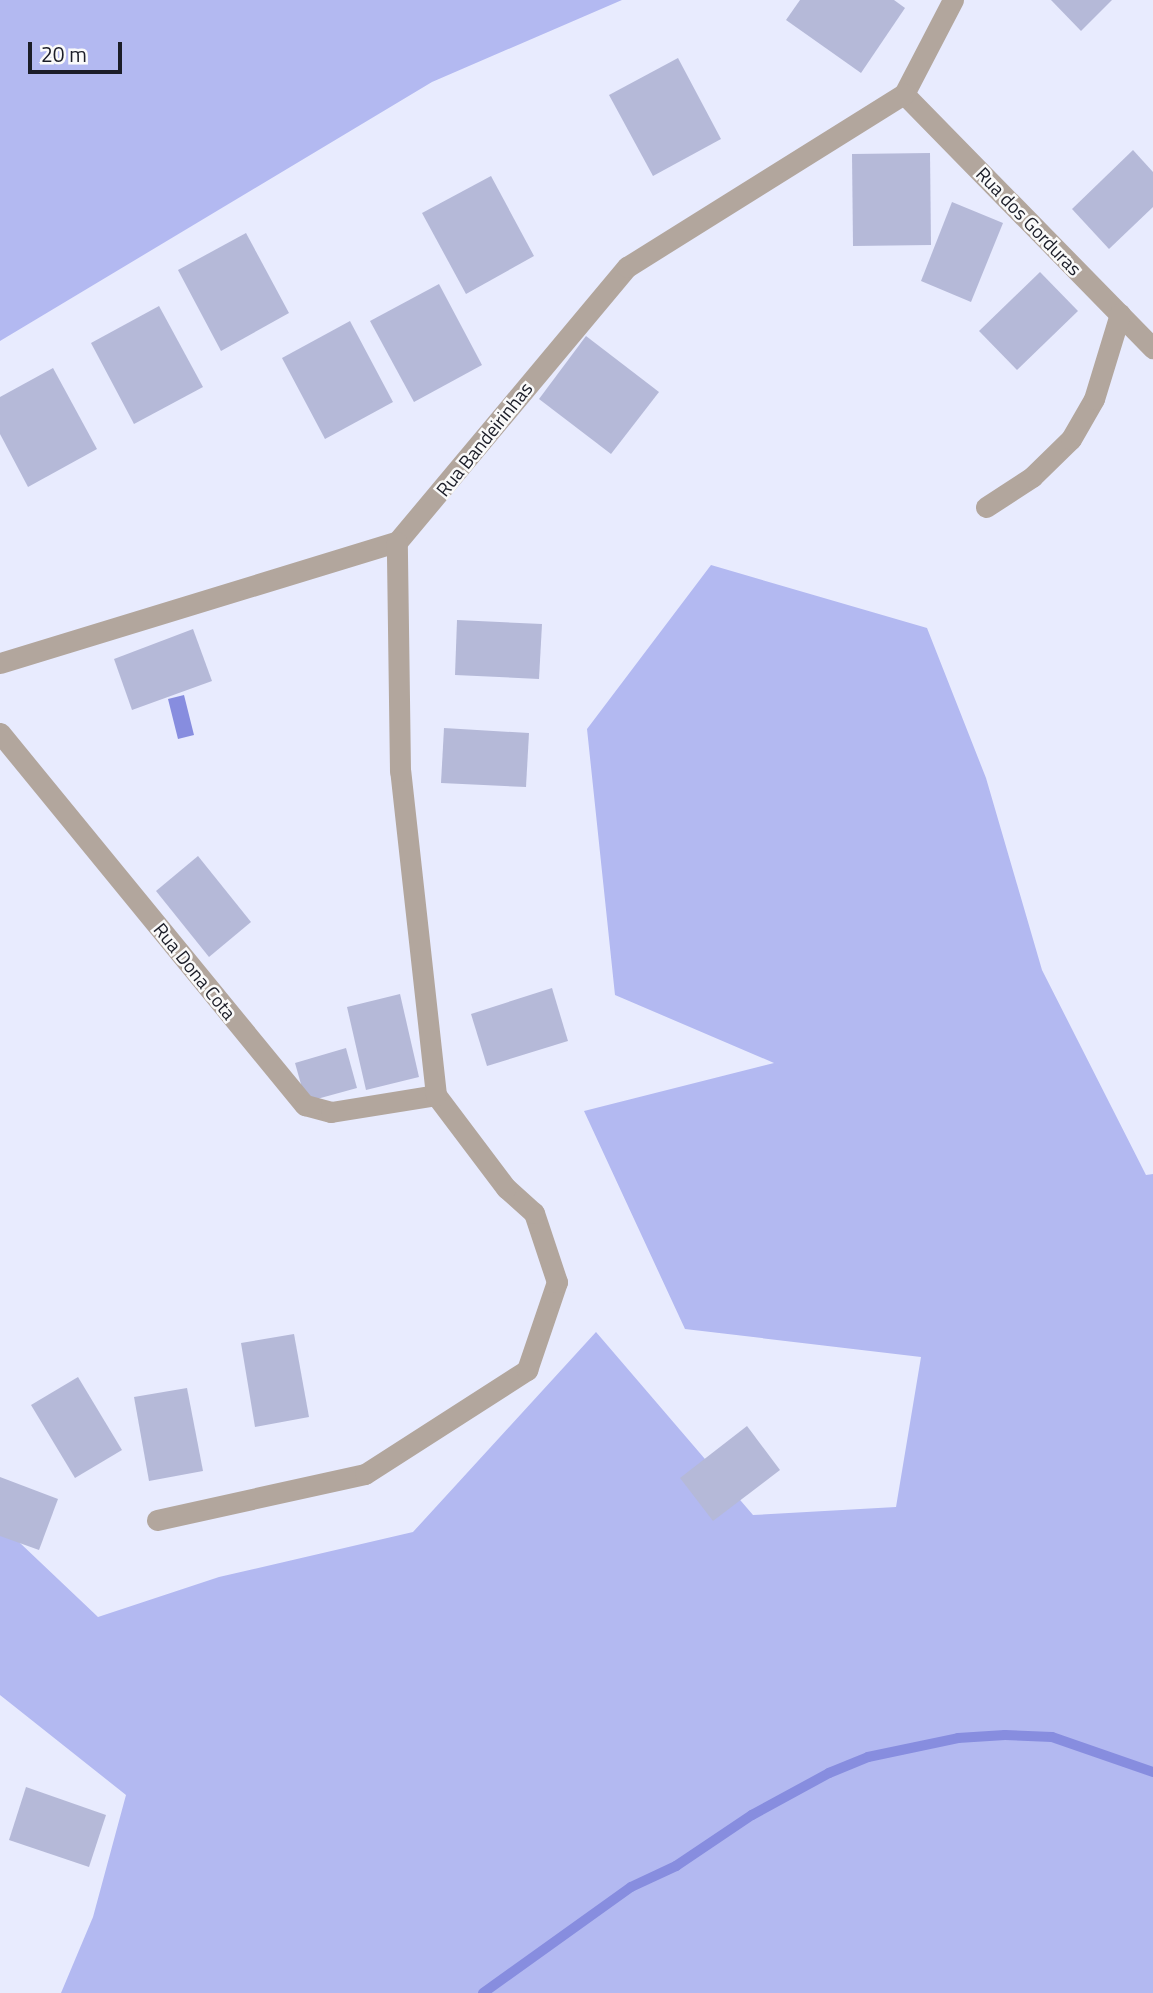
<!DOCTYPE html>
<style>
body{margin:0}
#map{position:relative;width:1153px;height:1993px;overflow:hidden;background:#e8ebfe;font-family:"Titillium Web",sans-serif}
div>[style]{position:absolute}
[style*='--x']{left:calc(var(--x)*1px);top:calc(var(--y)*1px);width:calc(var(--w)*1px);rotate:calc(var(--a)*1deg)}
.green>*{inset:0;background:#b3b9f1}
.water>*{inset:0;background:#878ddf}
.stream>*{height:10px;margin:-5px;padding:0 5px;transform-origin:5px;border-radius:5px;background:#878ddf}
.building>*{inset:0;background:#b5b9d8}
.street>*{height:21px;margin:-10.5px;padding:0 10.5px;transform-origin:10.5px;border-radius:10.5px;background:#b2a69d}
span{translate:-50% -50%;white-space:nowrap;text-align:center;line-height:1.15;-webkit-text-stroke:5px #fafafa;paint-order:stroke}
.street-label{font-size:19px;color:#1b1d28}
.scale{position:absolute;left:28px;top:42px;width:94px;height:32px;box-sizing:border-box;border:4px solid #1b1d28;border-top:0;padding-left:9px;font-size:21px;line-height:24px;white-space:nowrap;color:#1b1d28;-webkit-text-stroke:5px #fafafa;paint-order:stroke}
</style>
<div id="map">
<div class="green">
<div style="clip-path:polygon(0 0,622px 0,432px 82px,0 341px)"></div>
<div style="clip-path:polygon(711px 565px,927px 628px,986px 778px,1042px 970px,1146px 1175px,1153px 1174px,1153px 1993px,61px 1993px,93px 1917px,126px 1795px,0 1695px,0 1524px,98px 1617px,219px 1577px,413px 1532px,596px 1332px,753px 1515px,896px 1507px,921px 1357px,685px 1329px,584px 1111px,774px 1063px,615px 995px,587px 729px)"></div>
</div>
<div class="water">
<div style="clip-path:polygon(184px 695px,194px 735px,178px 739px,168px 699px)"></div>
</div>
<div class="stream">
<div style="--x:483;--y:1993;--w:182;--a:-35.6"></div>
<div style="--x:631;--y:1887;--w:50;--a:-25"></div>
<div style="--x:676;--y:1866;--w:92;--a:-33.9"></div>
<div style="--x:752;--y:1815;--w:88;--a:-28.6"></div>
<div style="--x:829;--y:1773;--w:42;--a:-22.3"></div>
<div style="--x:868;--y:1757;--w:92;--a:-11.9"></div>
<div style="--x:958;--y:1738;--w:47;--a:-3.7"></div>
<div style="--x:1005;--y:1735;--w:47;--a:2.4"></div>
<div style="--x:1052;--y:1737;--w:107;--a:19.1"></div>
</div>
<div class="building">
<div style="clip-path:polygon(800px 0,894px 0,905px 8px,861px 73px,786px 20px)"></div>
<div style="clip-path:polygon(1051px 0,1112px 0,1081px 31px)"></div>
<div style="clip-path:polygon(678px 58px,721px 139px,653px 176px,609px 95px)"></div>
<div style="clip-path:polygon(1133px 150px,1153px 172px,1153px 207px,1109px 249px,1072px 209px)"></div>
<div style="clip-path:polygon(930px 153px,931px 245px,853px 246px,852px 154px)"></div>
<div style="clip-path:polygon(491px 176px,534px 256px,466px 294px,422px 213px)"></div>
<div style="clip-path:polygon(952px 202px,1003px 223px,971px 302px,921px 281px)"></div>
<div style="clip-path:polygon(246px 233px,289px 313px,221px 351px,178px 270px)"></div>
<div style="clip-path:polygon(1040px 272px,1078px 311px,1017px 370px,979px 331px)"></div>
<div style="clip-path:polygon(439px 284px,482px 365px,414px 402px,370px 321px)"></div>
<div style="clip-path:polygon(159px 306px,203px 387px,134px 424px,91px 343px)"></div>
<div style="clip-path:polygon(350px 321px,393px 402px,325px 439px,282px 358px)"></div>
<div style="clip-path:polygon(586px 336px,659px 392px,611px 454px,539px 399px)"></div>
<div style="clip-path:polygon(53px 368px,97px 449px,28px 487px,0 434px,0 397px)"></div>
<div style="clip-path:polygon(457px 620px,542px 624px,539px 679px,455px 675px)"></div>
<div style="clip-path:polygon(193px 629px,212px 681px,132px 710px,114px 659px)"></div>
<div style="clip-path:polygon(444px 728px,529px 733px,526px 787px,441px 783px)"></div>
<div style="clip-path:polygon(198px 856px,251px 922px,209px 957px,156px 891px)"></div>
<div style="clip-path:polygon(552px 988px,568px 1041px,487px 1066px,471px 1014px)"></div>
<div style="clip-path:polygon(400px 994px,419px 1077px,366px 1090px,347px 1007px)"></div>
<div style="clip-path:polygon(346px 1048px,357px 1088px,306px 1102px,295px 1063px)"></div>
<div style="clip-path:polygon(294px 1334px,309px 1417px,255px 1427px,241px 1343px)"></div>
<div style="clip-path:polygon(78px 1377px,122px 1450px,75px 1478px,31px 1405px)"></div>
<div style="clip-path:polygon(187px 1388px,203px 1471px,149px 1481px,134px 1397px)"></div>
<div style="clip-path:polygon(747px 1426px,780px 1470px,713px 1521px,680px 1478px)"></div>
<div style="clip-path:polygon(0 1477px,58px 1499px,39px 1550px,0 1536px)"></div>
<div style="clip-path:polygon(26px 1787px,106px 1815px,89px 1867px,9px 1840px)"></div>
</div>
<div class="street">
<div style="--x:904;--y:94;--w:356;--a:45.6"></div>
<div style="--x:904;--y:94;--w:106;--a:-62.5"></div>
<div style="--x:986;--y:507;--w:55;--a:-33.1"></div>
<div style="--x:1032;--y:477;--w:54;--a:-44.3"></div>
<div style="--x:1071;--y:439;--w:46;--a:-60.1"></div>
<div style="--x:1094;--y:399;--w:89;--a:-73"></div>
<div style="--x:0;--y:663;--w:415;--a:-17"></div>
<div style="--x:397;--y:542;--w:359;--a:-50.1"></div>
<div style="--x:627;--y:267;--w:327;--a:-32"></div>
<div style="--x:0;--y:733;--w:481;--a:50.7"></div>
<div style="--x:305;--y:1105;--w:27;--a:15"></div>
<div style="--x:331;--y:1112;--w:106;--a:-9.2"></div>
<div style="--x:157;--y:1520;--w:213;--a:-12.5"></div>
<div style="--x:365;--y:1474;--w:193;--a:-32.7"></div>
<div style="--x:527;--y:1370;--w:93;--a:-71.2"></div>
<div style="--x:557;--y:1282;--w:73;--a:-108.4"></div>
<div style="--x:534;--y:1213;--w:38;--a:-138"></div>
<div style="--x:506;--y:1188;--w:116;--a:-127"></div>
<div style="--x:436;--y:1095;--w:326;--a:-96.3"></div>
<div style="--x:400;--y:771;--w:229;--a:-90.8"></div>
</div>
<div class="street-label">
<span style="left:1029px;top:221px;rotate:46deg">Rua dos Gorduras</span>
<span style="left:484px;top:439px;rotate:-51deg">Rua Bandeirinhas</span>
<span style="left:195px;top:971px;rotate:51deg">Rua Dona Cota</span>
</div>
<div class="scale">20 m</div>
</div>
